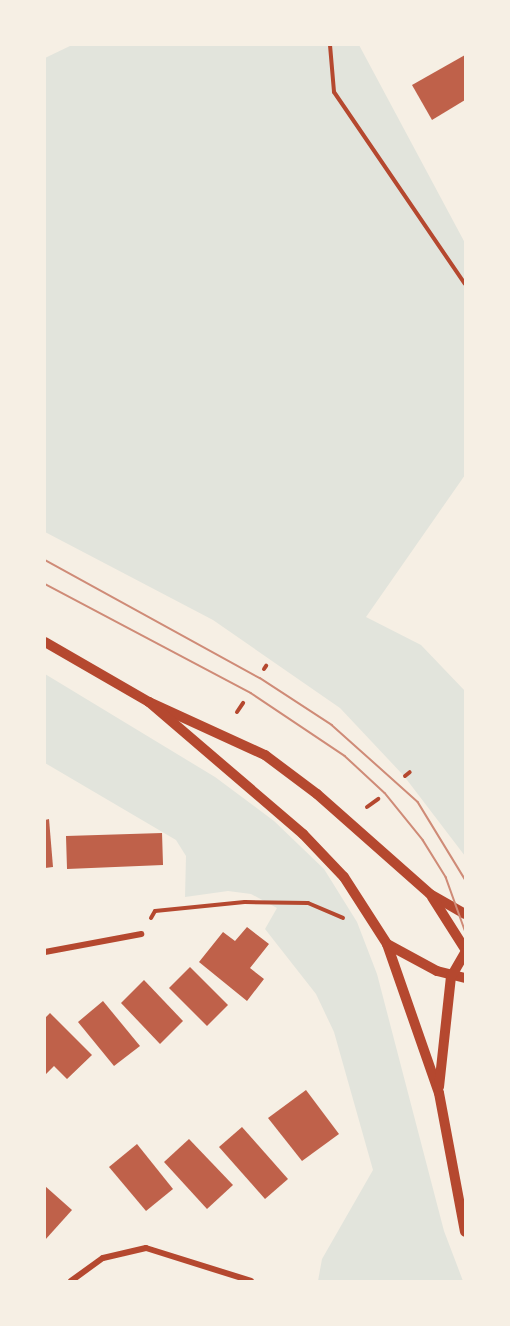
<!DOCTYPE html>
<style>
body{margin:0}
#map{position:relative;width:510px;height:1326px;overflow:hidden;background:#f6efe4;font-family:"Libre Baskerville",serif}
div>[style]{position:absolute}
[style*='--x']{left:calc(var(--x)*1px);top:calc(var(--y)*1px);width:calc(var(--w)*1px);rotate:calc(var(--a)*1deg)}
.green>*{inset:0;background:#e2e4dc}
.building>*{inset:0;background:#bf614a}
.path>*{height:4px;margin:-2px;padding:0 2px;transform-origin:2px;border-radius:2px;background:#b5482f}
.minor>*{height:6px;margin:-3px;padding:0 3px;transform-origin:3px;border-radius:3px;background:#b5482f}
.tertiary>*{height:10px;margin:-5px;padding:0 5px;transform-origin:5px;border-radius:5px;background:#b5482f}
.tram>*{height:1.5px;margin:-0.75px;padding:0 0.75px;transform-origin:0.75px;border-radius:0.75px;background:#cf8b77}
span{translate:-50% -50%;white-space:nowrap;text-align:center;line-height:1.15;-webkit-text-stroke:4.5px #f6efe4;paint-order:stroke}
.frame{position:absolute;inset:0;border:46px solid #f6efe4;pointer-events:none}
</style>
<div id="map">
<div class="green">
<div style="clip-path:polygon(72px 45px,359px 45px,465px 243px,465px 475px,366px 617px,421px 645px,465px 691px,465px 856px,404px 776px,340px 708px,213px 620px,45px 532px,45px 58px)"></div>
<div style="clip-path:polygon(45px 674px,215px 777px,274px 821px,324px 869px,357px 922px,377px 974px,444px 1231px,463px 1281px,318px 1281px,322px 1259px,373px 1170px,334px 1032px,316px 994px,265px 929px,277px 908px,251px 894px,228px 891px,185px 897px,186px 856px,176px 840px,45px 763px)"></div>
</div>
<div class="building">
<div style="clip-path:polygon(465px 55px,465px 100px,432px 120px,412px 85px)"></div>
<div style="clip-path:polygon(49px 819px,53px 867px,45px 868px,45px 820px)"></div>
<div style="clip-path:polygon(162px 833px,163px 865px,67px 869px,66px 836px)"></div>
<div style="clip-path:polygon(247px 927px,269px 944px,250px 968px,264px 979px,247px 1001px,199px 962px,223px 932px,235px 941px)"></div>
<div style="clip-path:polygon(190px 967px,228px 1005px,207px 1026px,169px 988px)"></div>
<div style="clip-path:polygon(144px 980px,183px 1021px,160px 1044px,121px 1003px)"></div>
<div style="clip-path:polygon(103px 1001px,140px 1046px,114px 1066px,78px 1022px)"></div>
<div style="clip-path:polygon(50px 1013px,92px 1055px,67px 1079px,54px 1066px,45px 1075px,45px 1018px)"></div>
<div style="clip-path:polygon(306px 1090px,339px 1134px,302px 1161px,268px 1118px)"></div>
<div style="clip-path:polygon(242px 1127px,288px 1179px,265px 1199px,219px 1147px)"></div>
<div style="clip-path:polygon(189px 1139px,233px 1185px,207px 1209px,164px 1162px)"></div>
<div style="clip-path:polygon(137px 1144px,173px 1189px,146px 1211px,109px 1167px)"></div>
<div style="clip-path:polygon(45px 1186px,72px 1210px,45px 1240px)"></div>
</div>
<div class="path">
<div style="--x:330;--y:45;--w:47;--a:85.1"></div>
<div style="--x:334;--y:92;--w:232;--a:55.7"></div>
<div style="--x:264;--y:669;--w:4;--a:-56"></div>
<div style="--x:237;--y:712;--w:11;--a:-56"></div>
<div style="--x:405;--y:776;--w:6;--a:-39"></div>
<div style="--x:367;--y:807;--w:14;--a:-36"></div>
<div style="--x:151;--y:918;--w:8;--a:-60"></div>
<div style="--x:155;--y:911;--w:90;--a:-5.7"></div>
<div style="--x:245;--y:902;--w:63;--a:0.9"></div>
<div style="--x:308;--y:903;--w:38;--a:23"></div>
</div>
<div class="minor">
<div style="--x:45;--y:952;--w:98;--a:-10.6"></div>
<div style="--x:71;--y:1281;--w:39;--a:-36"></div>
<div style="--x:103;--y:1258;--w:44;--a:-13.1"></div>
<div style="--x:146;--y:1248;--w:110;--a:17.4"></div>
</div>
<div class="tertiary">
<div style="--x:45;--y:642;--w:120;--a:30"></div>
<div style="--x:149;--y:702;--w:128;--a:24.6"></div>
<div style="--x:265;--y:755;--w:65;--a:36.9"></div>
<div style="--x:317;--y:794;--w:151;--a:41.5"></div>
<div style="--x:430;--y:894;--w:40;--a:29.7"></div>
<div style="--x:149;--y:702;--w:203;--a:40.6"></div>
<div style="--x:303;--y:834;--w:59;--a:46.4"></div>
<div style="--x:344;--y:877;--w:80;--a:57.3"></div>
<div style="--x:387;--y:944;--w:158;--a:70.8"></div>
<div style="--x:439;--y:1093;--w:141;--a:79.4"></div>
<div style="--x:432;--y:897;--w:62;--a:57.6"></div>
<div style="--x:387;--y:944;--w:57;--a:28.4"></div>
<div style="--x:437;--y:971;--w:29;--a:14"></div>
<div style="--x:439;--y:1087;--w:111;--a:-83.8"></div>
<div style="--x:451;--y:977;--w:28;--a:-60"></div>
</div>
<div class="tram">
<div style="--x:45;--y:560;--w:245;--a:28.8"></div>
<div style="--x:260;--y:678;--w:86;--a:33.1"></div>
<div style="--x:332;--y:725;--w:115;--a:41.8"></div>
<div style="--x:418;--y:802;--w:90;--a:58.6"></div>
<div style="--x:45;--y:584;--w:233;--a:27.9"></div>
<div style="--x:251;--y:693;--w:113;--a:33.8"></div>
<div style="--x:345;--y:756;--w:54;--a:42.8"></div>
<div style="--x:385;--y:793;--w:60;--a:51"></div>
<div style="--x:423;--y:840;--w:44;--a:58.1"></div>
<div style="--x:446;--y:877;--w:56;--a:70.3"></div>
</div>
<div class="frame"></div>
</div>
